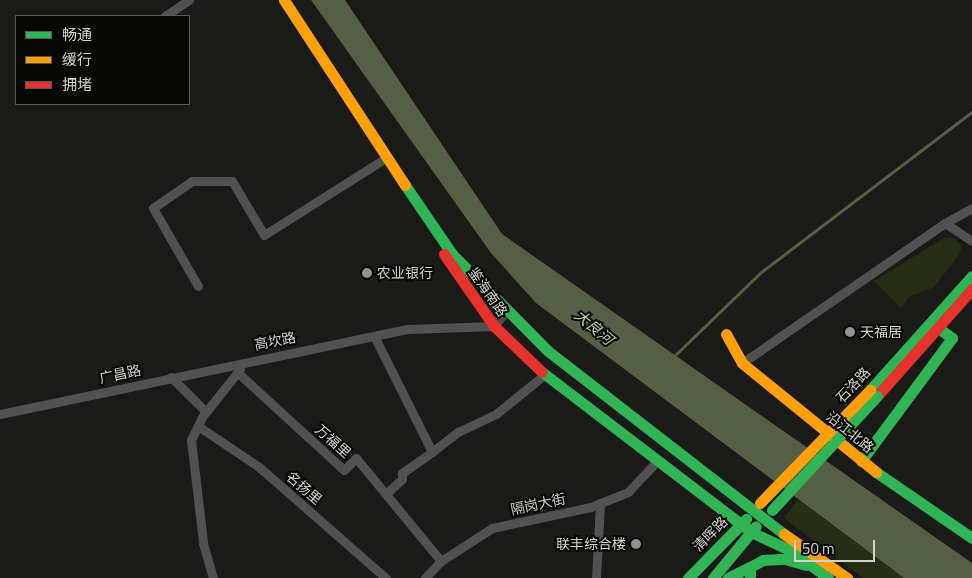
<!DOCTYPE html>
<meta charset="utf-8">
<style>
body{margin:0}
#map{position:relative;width:972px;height:578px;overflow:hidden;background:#1a1a19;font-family:"Titillium Web","Noto Sans SC",sans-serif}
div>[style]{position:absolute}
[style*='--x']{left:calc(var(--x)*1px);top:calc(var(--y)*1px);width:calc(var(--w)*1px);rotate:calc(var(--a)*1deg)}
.green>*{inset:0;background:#262e16}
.water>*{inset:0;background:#555f43}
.stream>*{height:3px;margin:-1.5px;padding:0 1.5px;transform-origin:1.5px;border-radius:1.5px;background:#555f43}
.street>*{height:9px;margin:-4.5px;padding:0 4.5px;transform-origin:4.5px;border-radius:4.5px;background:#505150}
.fast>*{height:11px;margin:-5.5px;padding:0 5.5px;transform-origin:5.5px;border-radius:5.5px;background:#30b455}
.slow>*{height:11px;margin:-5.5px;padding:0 5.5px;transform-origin:5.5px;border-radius:5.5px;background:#ff9f0a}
.jam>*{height:11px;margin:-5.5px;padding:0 5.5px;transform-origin:5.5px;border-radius:5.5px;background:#e5322d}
.fast-bridge>*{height:11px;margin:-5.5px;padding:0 5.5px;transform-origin:5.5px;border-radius:5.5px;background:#30b455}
.slow-bridge>*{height:11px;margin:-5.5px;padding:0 5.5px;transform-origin:5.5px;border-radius:5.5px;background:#ff9f0a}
.dots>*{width:14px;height:14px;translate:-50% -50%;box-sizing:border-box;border:2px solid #060605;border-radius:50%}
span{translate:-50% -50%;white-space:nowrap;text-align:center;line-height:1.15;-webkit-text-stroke:4px #060605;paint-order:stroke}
.poi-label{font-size:14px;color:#d3d4d1}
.left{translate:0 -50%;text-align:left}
.right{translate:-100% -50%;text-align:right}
.street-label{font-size:14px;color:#d3d4d1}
.water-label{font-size:15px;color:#bfd49c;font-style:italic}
.legend{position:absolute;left:15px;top:15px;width:175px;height:90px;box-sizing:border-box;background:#060605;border:1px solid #585857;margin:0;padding:6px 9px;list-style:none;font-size:15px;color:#d3d4d1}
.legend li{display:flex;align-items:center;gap:10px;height:25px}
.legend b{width:25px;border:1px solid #585857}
.scale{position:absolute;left:794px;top:540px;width:81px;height:22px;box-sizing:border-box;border:2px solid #d3d4d1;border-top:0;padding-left:6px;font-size:15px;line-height:18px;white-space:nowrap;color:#d3d4d1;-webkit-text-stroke:4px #060605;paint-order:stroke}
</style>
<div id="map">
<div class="green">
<div style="clip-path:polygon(944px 238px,954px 238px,962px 246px,959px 255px,934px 287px,909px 297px,901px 308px,874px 281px)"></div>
<div style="clip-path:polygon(798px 499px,904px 578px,863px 578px,784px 518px)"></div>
</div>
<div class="water">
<div style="clip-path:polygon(311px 0,345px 0,502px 234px,972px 563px,972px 578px,904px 578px,536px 303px,491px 253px)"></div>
</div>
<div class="stream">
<div style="--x:673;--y:357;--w:122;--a:-44"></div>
<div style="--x:761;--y:272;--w:265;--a:-37.2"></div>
</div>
<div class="street">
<div style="--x:165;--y:16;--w:29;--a:-34"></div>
<div style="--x:945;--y:223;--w:31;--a:-29"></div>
<div style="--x:198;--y:286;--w:90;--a:-120"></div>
<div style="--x:153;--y:208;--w:47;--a:-34.7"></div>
<div style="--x:192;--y:181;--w:40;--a:0"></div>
<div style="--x:232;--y:181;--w:63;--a:59.3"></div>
<div style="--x:264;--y:235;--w:144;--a:-32.3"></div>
<div style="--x:374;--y:336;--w:130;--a:63.4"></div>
<div style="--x:432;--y:452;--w:37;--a:145"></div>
<div style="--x:402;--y:473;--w:6;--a:90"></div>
<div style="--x:402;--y:479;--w:22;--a:137"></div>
<div style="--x:742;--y:363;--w:247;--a:-34.6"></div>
<div style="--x:945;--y:223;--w:32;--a:34"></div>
<div style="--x:237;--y:372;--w:145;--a:42.5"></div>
<div style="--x:344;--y:470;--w:17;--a:-45"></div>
<div style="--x:356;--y:458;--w:134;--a:50.5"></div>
<div style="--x:171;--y:377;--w:49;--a:45"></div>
<div style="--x:0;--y:414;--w:417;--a:-11.8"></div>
<div style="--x:408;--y:329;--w:86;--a:-2"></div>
<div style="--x:494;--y:326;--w:19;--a:-51"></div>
<div style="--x:198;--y:426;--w:73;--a:33.9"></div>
<div style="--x:259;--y:467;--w:169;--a:41.2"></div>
<div style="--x:432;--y:452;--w:33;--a:-38"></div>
<div style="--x:458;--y:432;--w:42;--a:-25.3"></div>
<div style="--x:496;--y:414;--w:62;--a:-39.1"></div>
<div style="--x:213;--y:578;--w:37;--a:-106"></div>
<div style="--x:203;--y:542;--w:103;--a:-96.7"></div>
<div style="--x:191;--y:440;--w:25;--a:-64"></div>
<div style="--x:202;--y:417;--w:61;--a:-51.6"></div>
<div style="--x:425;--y:578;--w:23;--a:-47"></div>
<div style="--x:441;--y:561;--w:61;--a:-32.9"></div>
<div style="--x:492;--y:528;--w:101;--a:-12"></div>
<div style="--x:591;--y:507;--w:40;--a:-22"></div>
<div style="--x:628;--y:492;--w:42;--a:-46.9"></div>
<div style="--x:596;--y:578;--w:75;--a:-86.9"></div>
</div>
<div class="fast">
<div style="--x:405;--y:185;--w:83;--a:55.7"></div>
<div style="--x:452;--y:254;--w:136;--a:45.3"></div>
<div style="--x:548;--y:351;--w:299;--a:37.8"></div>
<div style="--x:542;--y:372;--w:263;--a:37.4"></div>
<div style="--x:751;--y:532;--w:45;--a:24.9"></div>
<div style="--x:792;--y:551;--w:45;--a:36.9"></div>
<div style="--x:870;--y:390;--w:153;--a:-48.2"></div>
<div style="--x:861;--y:461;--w:153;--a:-53.5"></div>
<div style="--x:952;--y:338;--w:17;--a:-144"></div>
<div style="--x:876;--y:472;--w:116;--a:34.5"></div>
<div style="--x:688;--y:578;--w:83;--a:-45.5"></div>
<div style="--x:713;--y:578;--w:67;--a:-50.4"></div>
<div style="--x:728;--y:578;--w:25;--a:-27"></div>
<div style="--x:750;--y:578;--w:11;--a:-90"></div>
<div style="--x:750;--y:567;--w:15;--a:-28"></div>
<div style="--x:763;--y:560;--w:22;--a:-3"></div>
<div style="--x:785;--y:559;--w:22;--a:16"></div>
</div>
<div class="slow">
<div style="--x:284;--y:0;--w:221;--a:56.8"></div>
<div style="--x:726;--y:334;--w:33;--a:61"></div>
<div style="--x:742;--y:363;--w:173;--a:39.1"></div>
<div style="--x:784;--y:534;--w:77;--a:34.9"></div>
</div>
<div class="jam">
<div style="--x:444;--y:254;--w:88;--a:55.2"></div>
<div style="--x:494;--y:326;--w:66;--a:43.8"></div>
<div style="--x:877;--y:396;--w:143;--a:-48.4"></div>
</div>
<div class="fast-bridge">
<div style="--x:772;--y:510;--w:155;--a:-47.4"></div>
</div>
<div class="slow-bridge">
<div style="--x:760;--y:503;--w:158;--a:-45.8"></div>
</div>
<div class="dots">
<div style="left:367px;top:273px;background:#929391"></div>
<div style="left:850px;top:332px;background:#929391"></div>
<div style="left:636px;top:544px;background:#929391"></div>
</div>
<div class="poi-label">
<span class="left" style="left:377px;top:273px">农业银行</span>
<span class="left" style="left:860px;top:332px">天福居</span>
<span class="right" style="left:626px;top:544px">联丰综合楼</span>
</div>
<div class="street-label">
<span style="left:488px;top:292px;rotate:55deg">鉴海南路</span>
<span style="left:275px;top:341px;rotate:-11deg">高坎路</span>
<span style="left:120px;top:374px;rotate:-12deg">广昌路</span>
<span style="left:853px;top:385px;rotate:-47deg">石洛路</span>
<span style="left:850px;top:432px;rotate:39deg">沿江北路</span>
<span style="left:333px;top:441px;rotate:42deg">万福里</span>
<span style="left:304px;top:488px;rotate:41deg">名扬里</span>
<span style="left:538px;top:504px;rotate:-12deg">隔岗大街</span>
<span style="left:710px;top:534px;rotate:-45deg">清晖路</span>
</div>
<div class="water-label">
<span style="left:594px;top:327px;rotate:40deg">大良河</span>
</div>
<ul class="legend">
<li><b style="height:6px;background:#30b455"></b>畅通</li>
<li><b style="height:6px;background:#ff9f0a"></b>缓行</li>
<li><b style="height:6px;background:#e5322d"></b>拥堵</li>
</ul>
<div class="scale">50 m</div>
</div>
